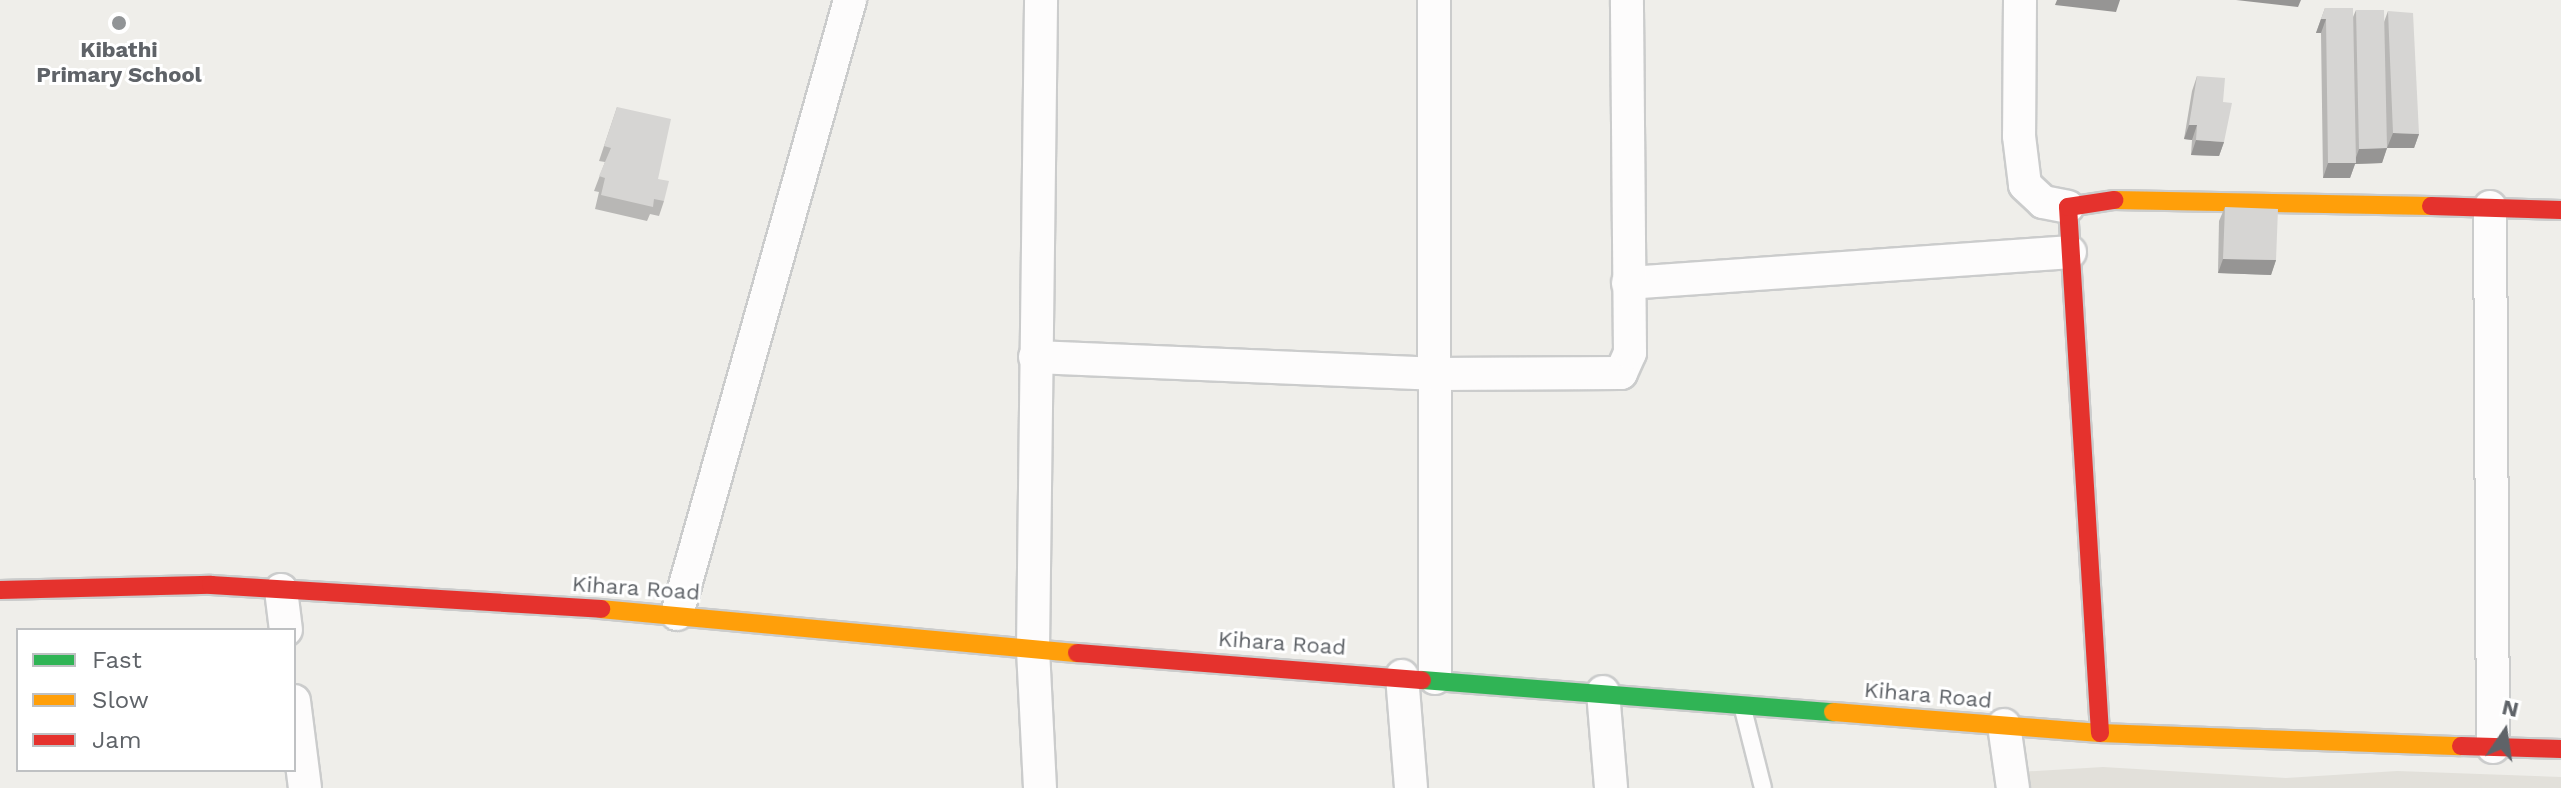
<!DOCTYPE html>
<style>
body{margin:0}
#map{position:relative;width:2561px;height:788px;overflow:hidden;background:#efeeea;font-family:"Work Sans",sans-serif}
div>[style]{position:absolute}
[style*='--x']{left:calc(var(--x)*1px);top:calc(var(--y)*1px);width:calc(var(--w)*1px);rotate:calc(var(--a)*1deg)}
.education>*{inset:0;background:#e2e0da}
.roads{filter:drop-shadow(2px 0 #cbcccc) drop-shadow(-2px 0 #cbcccc) drop-shadow(0 2px #cbcccc) drop-shadow(0 -2px #cbcccc)}
.lane>*{height:16px;margin:-8px;padding:0 8px;transform-origin:8px;border-radius:8px;background:#fdfcfc}
.street>*{height:32px;margin:-16px;padding:0 16px;transform-origin:16px;border-radius:16px;background:#fdfcfc}
.fast>*{height:18px;margin:-9px;padding:0 9px;transform-origin:9px;border-radius:9px;background:#30b455}
.slow>*{height:18px;margin:-9px;padding:0 9px;transform-origin:9px;border-radius:9px;background:#ff9f0a}
.jam>*{height:18px;margin:-9px;padding:0 9px;transform-origin:9px;border-radius:9px;background:#e5322d}
.wall>*{inset:0;background:#b8b7b5}
.shaded-wall>*{inset:0;background:#969594}
.building>*{inset:0;background:#d6d5d3}
.dots>*{width:22px;height:22px;translate:-50% -50%;box-sizing:border-box;border:4px solid #fff;border-radius:50%}
span{translate:-50% -50%;white-space:nowrap;text-align:center;line-height:1.15;-webkit-text-stroke:6px #fff;paint-order:stroke}
.poi-label{font-size:22px;color:#5f6368;font-weight:700}
.street-label{font-size:22px;color:#5f6368}
.legend{position:absolute;left:16px;top:628px;width:280px;height:144px;box-sizing:border-box;background:#fff;border:2px solid #bfc1c3;margin:0;padding:10px 14px;list-style:none;font-size:24px;color:#5f6368}
.legend li{display:flex;align-items:center;gap:16px;height:40px}
.legend b{width:40px;border:2px solid #bfc1c3}
.north{position:absolute;left:2465px;top:692px;width:80px;height:80px;-webkit-text-stroke:6px #fff;paint-order:stroke;rotate:13deg;font-size:22px;font-weight:700;line-height:32px;text-align:center;color:#5f6368}
.north::after{content:'';display:block;margin:auto;width:28px;height:36px;background:#5f6368;clip-path:polygon(50% 0,100% 100%,50% 72%,0 100%)}
</style>
<div id="map">
<div class="education">
<div style="clip-path:polygon(2103px 767px,2286px 778px,2397px 771px,2561px 777px,2561px 788px,2019px 788px,2019px 772px)"></div>
</div>
<div class="roads">
<div class="lane">
<div style="--x:1743;--y:709;--w:81;--a:75.8"></div>
</div>
<div class="street">
<div style="--x:1434;--y:0;--w:678;--a:89.92"></div>
<div style="--x:2020;--y:0;--w:136;--a:90.4"></div>
<div style="--x:2019;--y:136;--w:49;--a:83"></div>
<div style="--x:2025;--y:185;--w:25;--a:43"></div>
<div style="--x:2043;--y:202;--w:25;--a:11"></div>
<div style="--x:2490;--y:207;--w:540;--a:89.68"></div>
<div style="--x:1628;--y:283;--w:443;--a:-4"></div>
<div style="--x:1035;--y:357;--w:399;--a:2.4"></div>
<div style="--x:1434;--y:374;--w:187;--a:-0.3"></div>
<div style="--x:1621;--y:373;--w:22;--a:-66"></div>
<div style="--x:1630;--y:353;--w:353;--a:-90.5"></div>
<div style="--x:281;--y:590;--w:40;--a:82.9"></div>
<div style="--x:677;--y:614;--w:638;--a:-74.26"></div>
<div style="--x:1402;--y:676;--w:112;--a:85.4"></div>
<div style="--x:1603;--y:692;--w:96;--a:85.2"></div>
<div style="--x:294;--y:701;--w:88;--a:82.8"></div>
<div style="--x:2004;--y:725;--w:64;--a:81.9"></div>
<div style="--x:1040;--y:788;--w:138;--a:-92.9"></div>
<div style="--x:1033;--y:650;--w:650;--a:-89.29"></div>
</div>
<div class="fast">
<div style="--x:1422;--y:680;--w:412;--a:4.5"></div>
</div>
<div class="slow">
<div style="--x:2114;--y:200;--w:317;--a:1.1"></div>
<div style="--x:601;--y:609;--w:478;--a:5.3"></div>
<div style="--x:1833;--y:712;--w:268;--a:4.5"></div>
<div style="--x:2100;--y:733;--w:361;--a:2.1"></div>
</div>
<div class="jam">
<div style="--x:2431;--y:206;--w:130;--a:1.8"></div>
<div style="--x:0;--y:590;--w:211;--a:-1.4"></div>
<div style="--x:211;--y:585;--w:391;--a:3.5"></div>
<div style="--x:1077;--y:653;--w:346;--a:4.5"></div>
<div style="--x:2100;--y:733;--w:527;--a:-93.48"></div>
<div style="--x:2068;--y:207;--w:47;--a:-8.7"></div>
<div style="--x:2461;--y:746;--w:100;--a:1.7"></div>
</div>
</div>
<div class="wall">
<div style="clip-path:polygon(2325px 8px,2353px 17px,2356px 10px,2384px 22px,2388px 11px,2419px 134px,2414px 148px,2387px 148px,2382px 163px,2355px 164px,2350px 178px,2323px 178px,2321px 33px,2316px 33px)"></div>
<div style="clip-path:polygon(2197px 76px,2223px 102px,2224px 142px,2219px 156px,2191px 155px,2192px 140px,2184px 139px,2192px 91px)"></div>
<div style="clip-path:polygon(617px 107px,658px 179px,664px 201px,659px 216px,650px 214px,647px 221px,595px 209px,599px 192px,594px 191px,605px 162px,599px 161px)"></div>
<div style="clip-path:polygon(2225px 207px,2276px 260px,2271px 275px,2218px 273px,2219px 221px)"></div>
</div>
<div class="shaded-wall">
<div style="clip-path:polygon(2057px 0,2120px 0,2116px 12px,2055px 5px)"></div>
<div style="clip-path:polygon(2236px 0,2301px 0,2298px 7px)"></div>
<div style="clip-path:polygon(2321px 19px,2326px 19px,2321px 33px,2316px 33px)"></div>
<div style="clip-path:polygon(2189px 125px,2197px 125px,2192px 140px,2184px 139px)"></div>
<div style="clip-path:polygon(2393px 133px,2419px 134px,2414px 148px,2387px 148px)"></div>
<div style="clip-path:polygon(2196px 140px,2224px 142px,2219px 156px,2191px 155px)"></div>
<div style="clip-path:polygon(2387px 148px,2382px 163px,2355px 164px,2350px 178px,2323px 178px,2328px 163px,2354px 163px,2359px 149px)"></div>
<div style="clip-path:polygon(2223px 259px,2276px 260px,2271px 275px,2218px 273px)"></div>
</div>
<div class="building">
<div style="clip-path:polygon(2325px 8px,2353px 8px,2356px 163px,2328px 163px,2326px 19px,2321px 19px)"></div>
<div style="clip-path:polygon(2356px 10px,2384px 10px,2387px 148px,2359px 149px)"></div>
<div style="clip-path:polygon(2388px 11px,2413px 13px,2419px 134px,2393px 133px)"></div>
<div style="clip-path:polygon(2197px 76px,2225px 78px,2223px 102px,2232px 103px,2224px 142px,2196px 140px,2197px 125px,2189px 125px)"></div>
<div style="clip-path:polygon(617px 107px,671px 119px,658px 179px,669px 181px,664px 201px,654px 199px,653px 207px,601px 195px,605px 178px,599px 176px,611px 148px,604px 146px)"></div>
<div style="clip-path:polygon(2225px 207px,2278px 209px,2276px 260px,2223px 259px)"></div>
</div>
<div class="dots">
<div style="left:119px;top:23px;background:#919496"></div>
</div>
<div class="poi-label">
<span style="left:119px;top:62px">Kibathi<br>Primary School</span>
</div>
<div class="street-label">
<span style="left:636px;top:588px;rotate:4deg">Kihara Road</span>
<span style="left:1282px;top:643px;rotate:4deg">Kihara Road</span>
<span style="left:1928px;top:695px;rotate:5deg">Kihara Road</span>
</div>
<ul class="legend">
<li><b style="height:10px;background:#30b455"></b>Fast</li>
<li><b style="height:10px;background:#ff9f0a"></b>Slow</li>
<li><b style="height:10px;background:#e5322d"></b>Jam</li>
</ul>
<div class="north">N</div>
</div>
